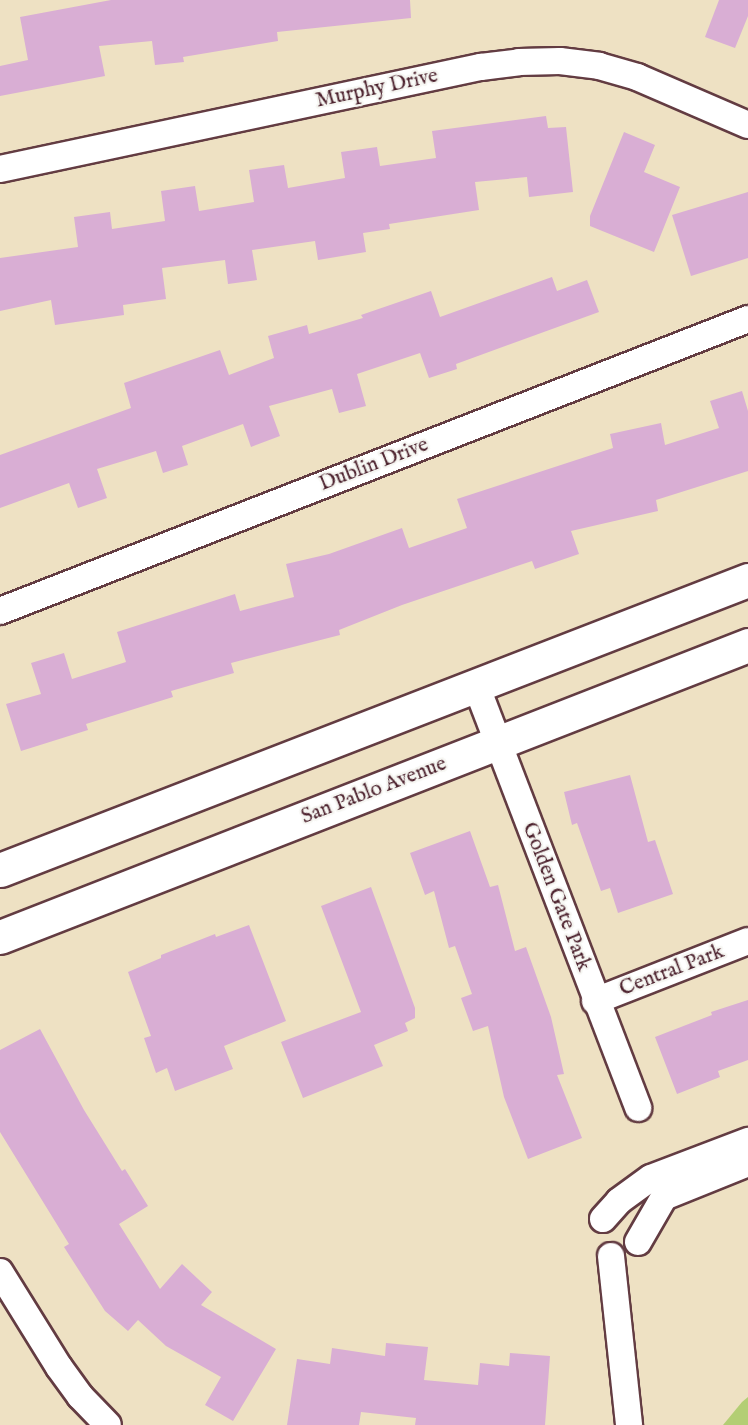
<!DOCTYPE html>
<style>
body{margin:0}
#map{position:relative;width:748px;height:1425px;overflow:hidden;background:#eee1c3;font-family:"IM FELL English",serif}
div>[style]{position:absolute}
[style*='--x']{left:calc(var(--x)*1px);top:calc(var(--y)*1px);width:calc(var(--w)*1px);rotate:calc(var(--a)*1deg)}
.green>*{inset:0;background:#b3ce74}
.building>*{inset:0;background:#d9aed4}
.roads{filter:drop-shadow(2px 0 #633c42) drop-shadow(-2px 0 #633c42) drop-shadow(0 2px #633c42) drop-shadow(0 -2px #633c42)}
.street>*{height:26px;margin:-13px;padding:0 13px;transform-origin:13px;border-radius:13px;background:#fff}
.primary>*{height:33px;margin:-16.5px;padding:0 16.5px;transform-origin:16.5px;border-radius:16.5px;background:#fff}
span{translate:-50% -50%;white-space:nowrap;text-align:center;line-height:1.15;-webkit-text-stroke:4.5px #f6f6f2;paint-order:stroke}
.street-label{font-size:21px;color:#4a1f2b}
</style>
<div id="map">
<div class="green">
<div style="clip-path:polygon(748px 1397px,748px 1425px,723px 1425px,742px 1402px)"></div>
</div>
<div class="building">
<div style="clip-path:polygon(111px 0,410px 0,411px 18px,277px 32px,278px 41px,183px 57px,184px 62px,155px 65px,152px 41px,99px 46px,105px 76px,0 96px,0 66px,28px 60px,20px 17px)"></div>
<div style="clip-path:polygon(719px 0,748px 0,748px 16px,735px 48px,705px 37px)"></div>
<div style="clip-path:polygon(546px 116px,548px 128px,566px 127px,573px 192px,529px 197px,527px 177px,475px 182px,479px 210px,389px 224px,390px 229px,363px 233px,366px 252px,318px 260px,315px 241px,252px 250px,257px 280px,228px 284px,225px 260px,162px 268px,166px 299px,123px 305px,124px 315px,55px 325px,51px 300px,0 311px,0 258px,78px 247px,74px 217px,110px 212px,112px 229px,165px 221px,161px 191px,195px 186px,199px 211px,254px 202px,249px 170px,284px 165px,288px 188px,345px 178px,341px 152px,377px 147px,380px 166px,436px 158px,432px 131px)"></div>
<div style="clip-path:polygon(624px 132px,655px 145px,644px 172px,680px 187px,654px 252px,590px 226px,590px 216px)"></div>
<div style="clip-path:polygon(748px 192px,748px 258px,691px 276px,672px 215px)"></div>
<div style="clip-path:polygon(552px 277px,557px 291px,587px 280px,599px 312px,456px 364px,457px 369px,429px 378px,420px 353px,357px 374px,366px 406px,339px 413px,332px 389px,269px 406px,280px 436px,251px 447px,243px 424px,182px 446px,188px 465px,163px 473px,156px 451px,97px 469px,107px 498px,78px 508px,69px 483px,0 508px,0 455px,131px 408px,124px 383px,220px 350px,229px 375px,274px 358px,268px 336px,307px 325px,309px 334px,363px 318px,361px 315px,431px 291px,440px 317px)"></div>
<div style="clip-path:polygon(742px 391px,748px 411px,748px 471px,656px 500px,658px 511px,571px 531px,579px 554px,535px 569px,532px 561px,402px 605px,339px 630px,340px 635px,231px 663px,234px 673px,171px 691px,173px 697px,86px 724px,88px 730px,21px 751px,6px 704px,41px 694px,31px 663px,64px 653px,72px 679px,126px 662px,117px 632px,235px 594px,240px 611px,294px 597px,286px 564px,329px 554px,402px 528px,409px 548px,467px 528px,457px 499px,613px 448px,610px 434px,661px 423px,665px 445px,719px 428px,710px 401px)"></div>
<div style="clip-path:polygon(630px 775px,648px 842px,655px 840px,673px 894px,618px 913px,610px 888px,601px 891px,577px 823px,572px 825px,564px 792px)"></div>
<div style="clip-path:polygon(470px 831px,490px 887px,498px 885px,515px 951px,526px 947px,551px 1017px,564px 1074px,557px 1075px,582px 1138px,528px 1159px,504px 1097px,488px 1026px,473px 1031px,461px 998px,472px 994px,455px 946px,449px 948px,434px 891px,425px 895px,410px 853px)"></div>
<div style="clip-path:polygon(371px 887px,415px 1008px,415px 1018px,405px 1023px,408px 1031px,374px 1045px,383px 1066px,303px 1098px,281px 1042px,361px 1012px,321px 906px)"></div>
<div style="clip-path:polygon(249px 925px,286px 1021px,224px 1046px,233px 1069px,175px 1091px,167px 1068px,156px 1073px,144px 1038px,151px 1036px,128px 972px,161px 958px,161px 955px,215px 934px,216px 937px)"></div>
<div style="clip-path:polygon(748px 1000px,748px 1060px,718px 1071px,720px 1077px,677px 1094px,655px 1037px,712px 1015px,711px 1012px)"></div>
<div style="clip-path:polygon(40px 1029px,84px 1110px,122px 1171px,125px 1169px,148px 1206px,119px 1224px,160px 1289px,182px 1264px,212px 1292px,201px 1305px,276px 1349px,233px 1421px,205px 1405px,221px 1377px,166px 1346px,138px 1320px,128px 1331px,105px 1311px,64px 1247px,69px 1244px,0 1132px,0 1050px)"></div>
<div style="clip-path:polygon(386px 1343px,428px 1347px,424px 1380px,478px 1385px,480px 1363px,509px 1366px,510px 1353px,550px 1356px,545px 1425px,415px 1425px,416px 1418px,361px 1412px,359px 1425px,287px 1425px,297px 1359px,330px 1364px,332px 1348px,385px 1356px)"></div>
</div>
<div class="roads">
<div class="street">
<div style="--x:0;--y:169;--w:492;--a:-12"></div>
<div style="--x:481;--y:67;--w:38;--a:-7"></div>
<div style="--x:519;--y:62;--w:41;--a:-1.4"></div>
<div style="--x:560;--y:61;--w:39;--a:7"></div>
<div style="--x:599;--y:66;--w:40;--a:16"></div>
<div style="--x:637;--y:77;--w:121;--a:23.4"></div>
<div style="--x:0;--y:611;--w:803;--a:-21.32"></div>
<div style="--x:476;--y:685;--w:453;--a:69"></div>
<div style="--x:595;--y:1001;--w:164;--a:-21.4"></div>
<div style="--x:603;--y:1219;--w:24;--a:-48"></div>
<div style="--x:619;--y:1201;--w:39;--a:-36"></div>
<div style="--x:651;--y:1178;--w:104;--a:-20.9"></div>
<div style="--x:638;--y:1242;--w:52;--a:-60"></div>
<div style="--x:664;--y:1197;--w:91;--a:-22"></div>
<div style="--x:611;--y:1256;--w:170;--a:83.9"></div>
<div style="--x:0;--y:1272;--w:112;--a:58.2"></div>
<div style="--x:59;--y:1367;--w:36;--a:54"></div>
<div style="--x:80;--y:1396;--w:40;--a:46"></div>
</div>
<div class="primary">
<div style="--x:0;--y:870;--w:802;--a:-21.19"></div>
<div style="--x:0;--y:937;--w:803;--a:-21.32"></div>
</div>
</div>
<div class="street-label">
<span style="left:377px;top:89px;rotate:-12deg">Murphy Drive</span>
<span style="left:374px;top:465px;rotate:-21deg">Dublin Drive</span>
<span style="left:374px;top:791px;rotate:-21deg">San Pablo Avenue</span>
<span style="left:556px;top:897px;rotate:69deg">Golden Gate Park</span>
<span style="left:672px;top:971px;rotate:-21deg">Central Park</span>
</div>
</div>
